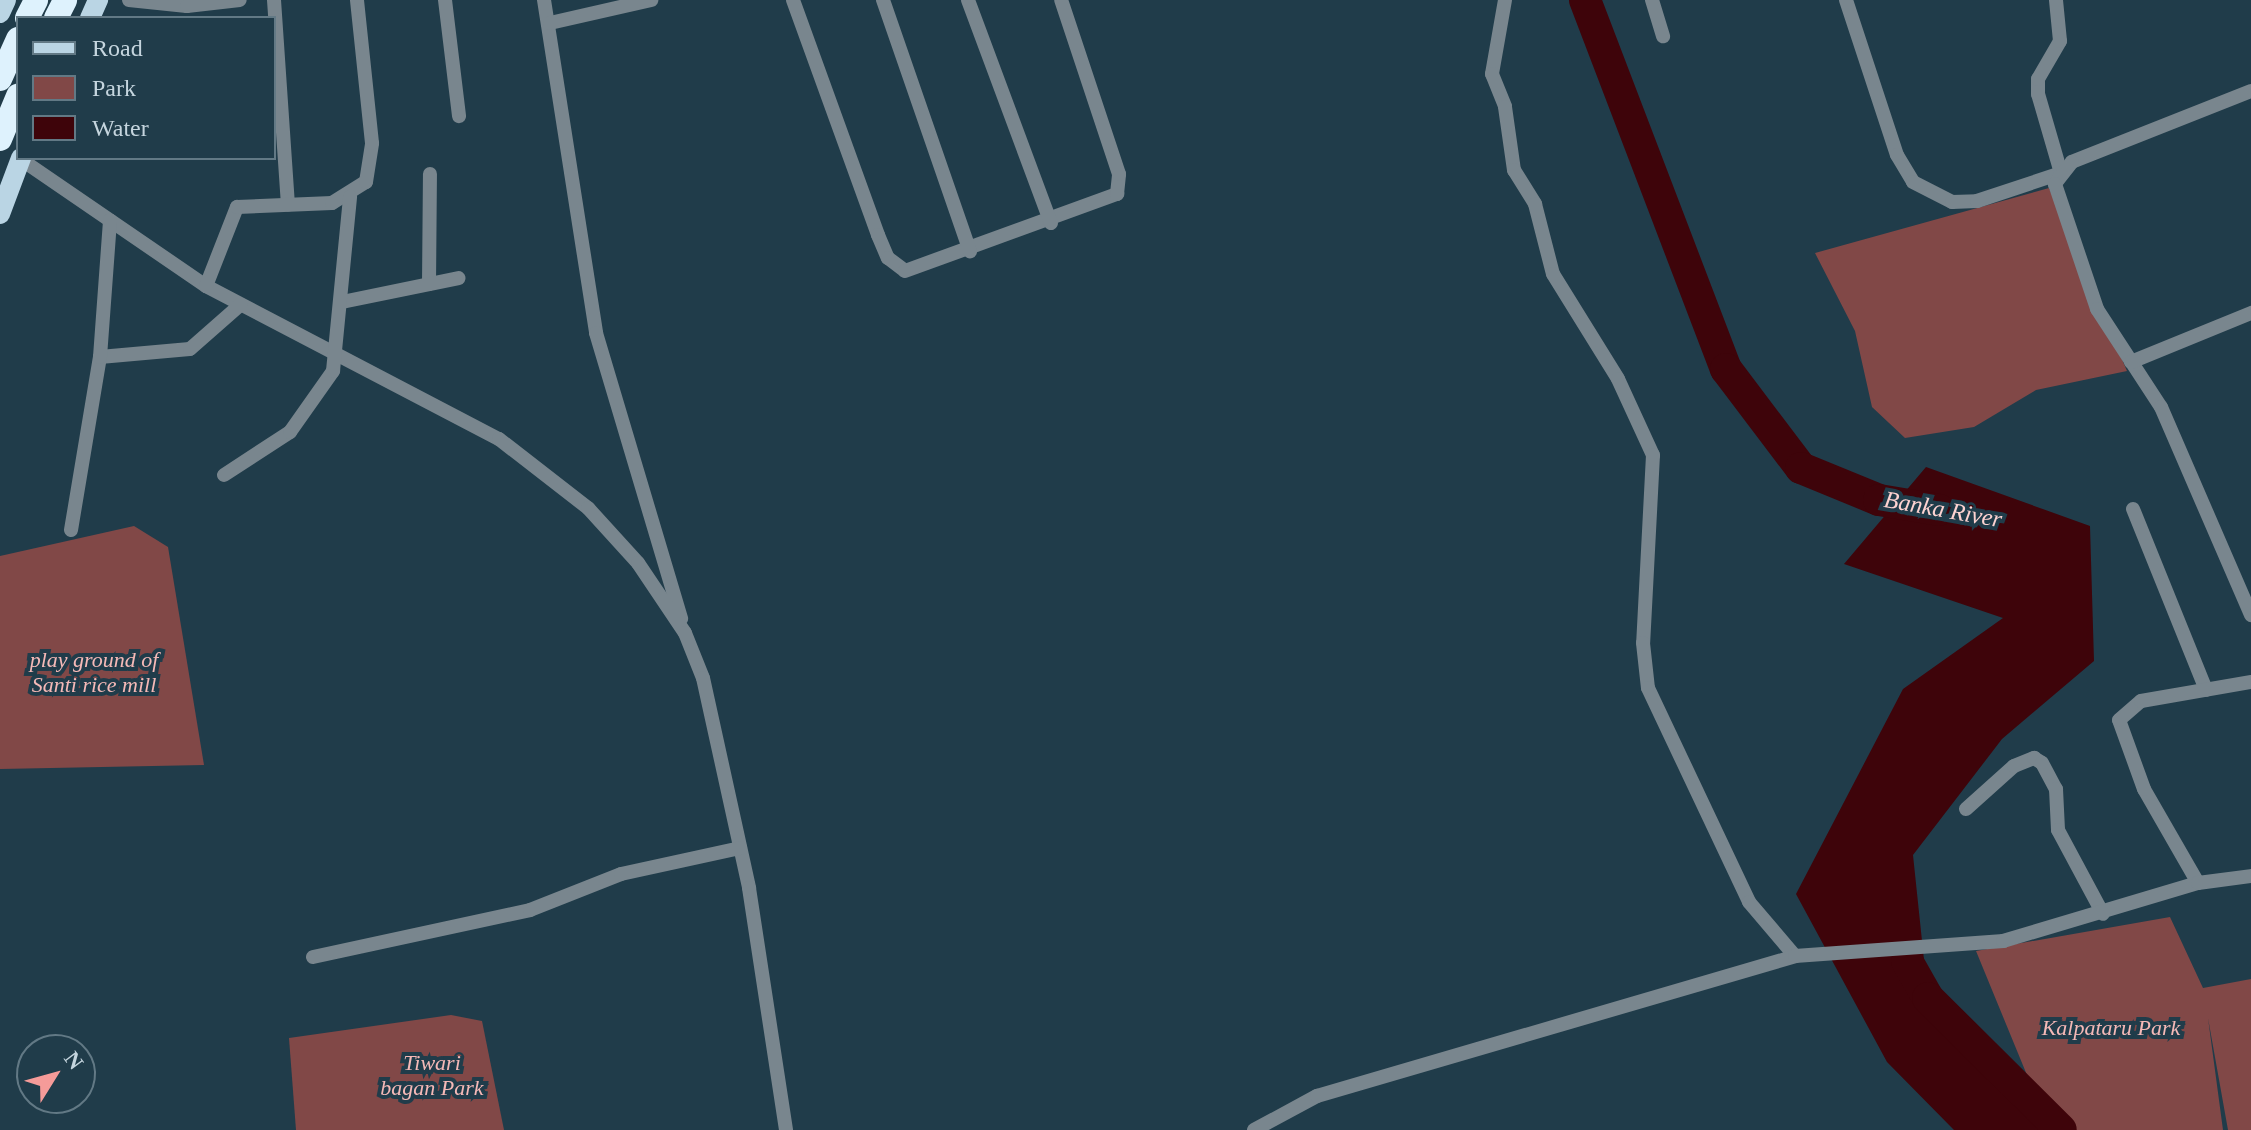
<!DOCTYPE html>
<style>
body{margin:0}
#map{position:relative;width:2251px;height:1130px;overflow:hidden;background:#203c4a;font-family:Georgia,serif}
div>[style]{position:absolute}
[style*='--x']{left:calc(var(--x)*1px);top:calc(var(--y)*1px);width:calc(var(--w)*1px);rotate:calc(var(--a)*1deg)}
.green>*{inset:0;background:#814847}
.water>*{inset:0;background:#3e040a}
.river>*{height:32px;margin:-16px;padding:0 16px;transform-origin:16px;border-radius:16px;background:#3e040a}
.minor>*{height:14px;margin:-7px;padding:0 7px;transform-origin:7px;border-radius:7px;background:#79868e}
.major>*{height:20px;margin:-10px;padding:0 10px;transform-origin:10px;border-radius:10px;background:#bad5e4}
.highway>*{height:24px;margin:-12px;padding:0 12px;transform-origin:12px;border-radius:12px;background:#def2fd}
span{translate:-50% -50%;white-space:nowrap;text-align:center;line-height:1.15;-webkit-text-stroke:8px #203c4a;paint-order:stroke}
.park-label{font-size:22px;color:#f5b9b7;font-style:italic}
.water-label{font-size:24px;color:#fdd3d1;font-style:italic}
.legend{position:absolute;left:16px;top:16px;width:260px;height:144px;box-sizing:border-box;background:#203c4a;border:2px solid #627985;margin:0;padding:10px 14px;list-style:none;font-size:24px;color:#c5d5de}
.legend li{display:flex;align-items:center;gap:16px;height:40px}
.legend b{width:40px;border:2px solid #627985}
.north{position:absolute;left:16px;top:1034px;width:80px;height:80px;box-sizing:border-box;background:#203c4a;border:2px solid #627985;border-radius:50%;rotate:53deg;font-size:22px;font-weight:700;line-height:32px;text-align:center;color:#c5d5de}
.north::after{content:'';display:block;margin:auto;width:28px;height:36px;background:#f59b99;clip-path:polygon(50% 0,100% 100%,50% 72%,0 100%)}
</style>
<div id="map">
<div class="green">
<div style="clip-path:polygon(2049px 188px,2127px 371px,2036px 390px,1974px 427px,1905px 438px,1872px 407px,1855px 331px,1815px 253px)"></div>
<div style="clip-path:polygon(134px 526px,168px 547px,204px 765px,0 769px,0 556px)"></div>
<div style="clip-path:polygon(2170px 917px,2203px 988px,2251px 979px,2251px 1130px,2228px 1130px,2208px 1018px,2223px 1130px,2002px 1130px,2029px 1080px,1976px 951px)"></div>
<div style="clip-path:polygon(451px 1015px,482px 1021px,504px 1130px,296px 1130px,289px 1038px)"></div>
</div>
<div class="water">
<div style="clip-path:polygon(1926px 467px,2090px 526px,2094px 661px,2002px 739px,1913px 855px,1928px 998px,2061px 1130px,1954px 1130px,1887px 1062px,1796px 894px,1903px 689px,2003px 618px,1844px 564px)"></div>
</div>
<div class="river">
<div style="--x:1585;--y:0;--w:395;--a:69.1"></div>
<div style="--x:1726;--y:369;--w:124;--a:52.9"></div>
<div style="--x:1801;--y:468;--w:84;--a:22.3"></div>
<div style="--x:1879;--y:500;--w:61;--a:9.5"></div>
<div style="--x:1907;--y:961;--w:43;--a:60.4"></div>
<div style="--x:1928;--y:998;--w:187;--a:44.8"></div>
</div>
<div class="minor">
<div style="--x:129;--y:0;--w:58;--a:5.9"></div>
<div style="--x:187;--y:6;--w:53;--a:-6.5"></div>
<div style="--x:274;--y:0;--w:205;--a:86.1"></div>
<div style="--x:445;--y:0;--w:117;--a:83.1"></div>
<div style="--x:544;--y:0;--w:337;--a:81.1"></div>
<div style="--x:596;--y:333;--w:298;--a:73.4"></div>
<div style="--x:793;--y:0;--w:250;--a:70.1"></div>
<div style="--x:878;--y:235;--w:25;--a:67"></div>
<div style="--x:888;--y:258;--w:21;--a:37"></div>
<div style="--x:905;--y:271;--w:226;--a:-20"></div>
<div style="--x:1117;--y:194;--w:20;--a:-84"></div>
<div style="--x:1119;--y:174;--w:183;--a:-108.4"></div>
<div style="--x:883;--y:0;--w:266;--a:70.9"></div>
<div style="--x:968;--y:0;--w:238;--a:69.6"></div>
<div style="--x:1505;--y:0;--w:75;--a:100"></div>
<div style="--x:1492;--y:74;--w:35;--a:68"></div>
<div style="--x:1505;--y:107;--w:64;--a:81.9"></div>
<div style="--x:1514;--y:170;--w:40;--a:58"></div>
<div style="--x:1535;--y:204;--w:72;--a:75.6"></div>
<div style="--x:1553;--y:274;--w:123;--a:58.2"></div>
<div style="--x:1618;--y:379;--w:84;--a:65.3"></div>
<div style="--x:1653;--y:455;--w:188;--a:93"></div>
<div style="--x:1643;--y:643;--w:45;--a:83.7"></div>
<div style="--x:1648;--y:688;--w:237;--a:64.7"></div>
<div style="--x:1749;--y:902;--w:71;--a:49.6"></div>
<div style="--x:1652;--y:0;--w:38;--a:73"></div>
<div style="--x:1846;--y:0;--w:163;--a:71.8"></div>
<div style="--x:1897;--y:155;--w:31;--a:59"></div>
<div style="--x:1913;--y:182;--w:44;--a:27.1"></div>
<div style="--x:1952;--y:202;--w:25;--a:-2"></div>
<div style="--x:1977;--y:201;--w:89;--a:-18.4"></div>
<div style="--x:2061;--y:173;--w:82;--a:-106.2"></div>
<div style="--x:2038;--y:94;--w:15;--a:-90"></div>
<div style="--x:2038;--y:79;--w:44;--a:-59.9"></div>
<div style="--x:2060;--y:41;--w:41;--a:-95.6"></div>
<div style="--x:550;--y:23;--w:104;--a:-12.8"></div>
<div style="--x:2251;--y:91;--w:193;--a:158.4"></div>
<div style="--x:2072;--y:162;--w:28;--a:128"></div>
<div style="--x:2055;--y:184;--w:132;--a:71.4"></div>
<div style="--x:2097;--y:309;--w:117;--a:56.9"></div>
<div style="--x:2161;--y:407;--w:227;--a:66.6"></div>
<div style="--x:19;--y:158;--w:227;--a:34.4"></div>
<div style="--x:206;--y:286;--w:331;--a:27.6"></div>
<div style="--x:499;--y:439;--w:113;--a:37.8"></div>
<div style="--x:588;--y:508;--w:74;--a:47.7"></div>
<div style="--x:638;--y:563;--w:84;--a:56.1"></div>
<div style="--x:685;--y:633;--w:48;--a:68.2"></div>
<div style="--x:703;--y:678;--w:215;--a:77.6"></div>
<div style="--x:749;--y:888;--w:245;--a:81.3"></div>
<div style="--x:429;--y:284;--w:110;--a:-89.5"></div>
<div style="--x:206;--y:286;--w:85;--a:-68.6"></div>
<div style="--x:237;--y:207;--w:95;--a:-2.4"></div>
<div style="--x:332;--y:203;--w:40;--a:-32"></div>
<div style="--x:366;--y:182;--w:39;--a:-81"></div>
<div style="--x:372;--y:143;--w:144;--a:-96"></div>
<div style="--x:342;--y:302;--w:119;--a:-11.6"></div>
<div style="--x:100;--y:357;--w:90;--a:-5.1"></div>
<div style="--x:190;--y:349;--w:67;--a:-41.3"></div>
<div style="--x:2131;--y:362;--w:130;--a:-22.2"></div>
<div style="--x:224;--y:475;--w:79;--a:-33.1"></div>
<div style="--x:290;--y:432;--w:75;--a:-54.8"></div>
<div style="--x:333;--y:371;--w:175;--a:-84.4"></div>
<div style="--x:2133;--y:509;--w:195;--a:68"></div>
<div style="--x:71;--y:530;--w:175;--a:-80.5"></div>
<div style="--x:100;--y:357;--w:137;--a:-85.8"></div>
<div style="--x:1966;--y:809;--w:64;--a:-41.9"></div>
<div style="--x:2014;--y:766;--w:22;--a:-22"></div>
<div style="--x:2034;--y:758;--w:9;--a:32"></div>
<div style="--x:2042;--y:763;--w:30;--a:62"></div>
<div style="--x:2056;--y:789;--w:41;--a:87.2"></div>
<div style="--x:2058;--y:830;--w:95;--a:61.8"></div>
<div style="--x:2198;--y:883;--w:108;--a:-119.9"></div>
<div style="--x:2144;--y:789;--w:73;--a:-109.9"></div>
<div style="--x:2119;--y:720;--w:29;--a:-41"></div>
<div style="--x:2141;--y:701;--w:112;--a:-9.8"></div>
<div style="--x:313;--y:957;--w:222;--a:-12.2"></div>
<div style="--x:530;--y:910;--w:98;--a:-21.6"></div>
<div style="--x:621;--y:874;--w:122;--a:-12.3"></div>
<div style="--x:1254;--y:1130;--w:72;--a:-28.4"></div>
<div style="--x:1317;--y:1096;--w:498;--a:-16.3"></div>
<div style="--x:1795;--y:956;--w:209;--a:-4.1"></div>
<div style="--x:2003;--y:941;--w:203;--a:-16.6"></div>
<div style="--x:2198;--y:883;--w:53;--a:-7.5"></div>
</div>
<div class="major">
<div style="--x:0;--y:13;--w:14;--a:-65"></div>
<div style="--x:90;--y:18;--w:20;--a:-66"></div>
<div style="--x:0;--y:214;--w:60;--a:-69.4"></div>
</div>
<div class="highway">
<div style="--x:27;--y:18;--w:20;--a:-63"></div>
<div style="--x:56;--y:18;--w:20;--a:-63"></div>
<div style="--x:0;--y:79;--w:44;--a:-65.8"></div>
<div style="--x:0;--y:139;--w:47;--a:-67.3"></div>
</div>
<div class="park-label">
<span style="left:94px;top:672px">play ground of<br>Santi rice mill</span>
<span style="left:2111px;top:1028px">Kalpataru Park</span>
<span style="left:432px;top:1075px">Tiwari<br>bagan Park</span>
</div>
<div class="water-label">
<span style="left:1943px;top:510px;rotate:10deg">Banka River</span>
</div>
<ul class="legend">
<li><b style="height:10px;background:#bad5e4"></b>Road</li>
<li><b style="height:22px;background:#814847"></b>Park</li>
<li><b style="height:22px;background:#3e040a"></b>Water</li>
</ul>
<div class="north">N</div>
</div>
